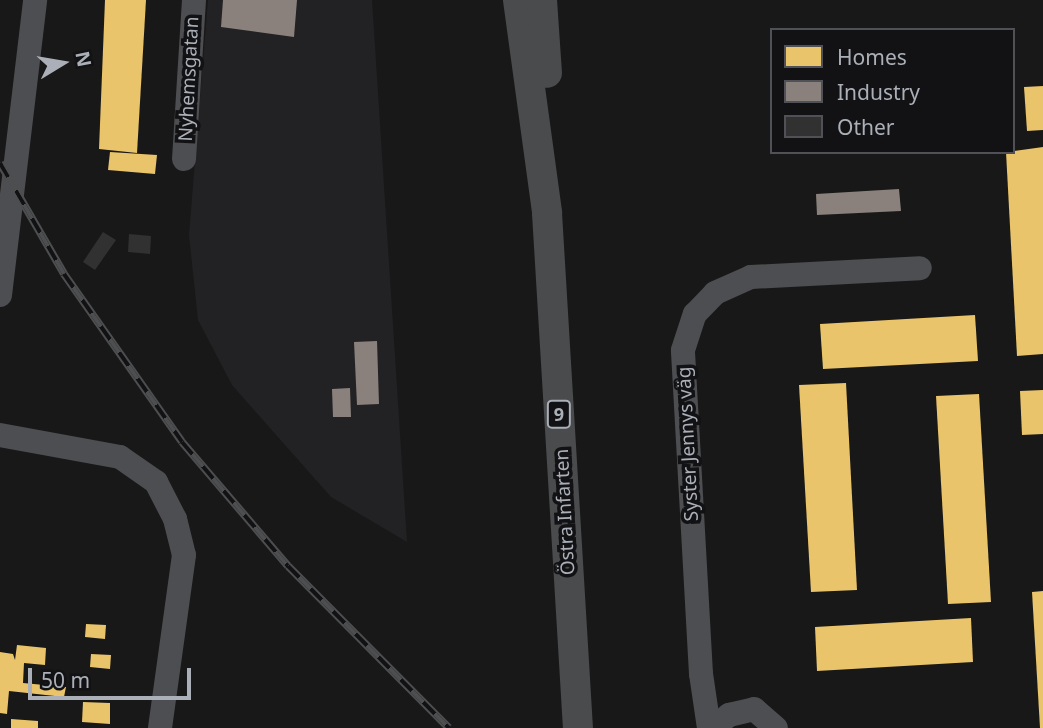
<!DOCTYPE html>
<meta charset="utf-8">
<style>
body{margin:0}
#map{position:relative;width:1043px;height:728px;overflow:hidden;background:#181818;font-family:"Noto Sans",sans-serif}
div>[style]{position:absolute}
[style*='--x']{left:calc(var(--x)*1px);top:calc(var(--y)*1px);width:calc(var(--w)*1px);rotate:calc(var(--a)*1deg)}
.built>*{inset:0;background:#222224}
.homes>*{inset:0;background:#e9c46a}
.industry>*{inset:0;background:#8a817c}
.building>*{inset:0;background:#313132}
.minor>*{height:24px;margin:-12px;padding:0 12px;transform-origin:12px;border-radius:12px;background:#4d4e51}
.major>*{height:30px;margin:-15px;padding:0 15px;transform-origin:15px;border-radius:15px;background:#4a4b4d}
.rail>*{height:8px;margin-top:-4px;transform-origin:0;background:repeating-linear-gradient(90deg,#121214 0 16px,#4d4e4f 0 32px);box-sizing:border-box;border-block:2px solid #4d4e4f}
span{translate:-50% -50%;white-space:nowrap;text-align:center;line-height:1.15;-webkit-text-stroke:7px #121214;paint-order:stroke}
.shield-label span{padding:2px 5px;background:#121214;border:2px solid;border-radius:5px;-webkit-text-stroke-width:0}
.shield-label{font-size:18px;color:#aaafb8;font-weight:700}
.street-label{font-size:19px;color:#aaafb8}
.legend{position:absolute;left:770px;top:28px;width:245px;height:126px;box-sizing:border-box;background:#121214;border:2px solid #4f5156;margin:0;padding:9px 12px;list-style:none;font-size:21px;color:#aaafb8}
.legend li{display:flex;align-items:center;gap:14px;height:35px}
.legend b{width:35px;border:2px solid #4f5156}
.north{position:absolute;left:28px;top:28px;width:70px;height:70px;-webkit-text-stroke:5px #121214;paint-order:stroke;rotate:79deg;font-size:19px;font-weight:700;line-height:28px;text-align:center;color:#aaafb8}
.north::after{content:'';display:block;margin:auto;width:24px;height:32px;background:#aaafb8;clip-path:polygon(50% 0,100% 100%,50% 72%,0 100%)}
.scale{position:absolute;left:28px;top:668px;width:163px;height:32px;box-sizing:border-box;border:4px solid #aaafb8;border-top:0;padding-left:9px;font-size:21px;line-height:24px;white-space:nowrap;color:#aaafb8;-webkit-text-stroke:5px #121214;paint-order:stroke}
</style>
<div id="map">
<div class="built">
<div style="clip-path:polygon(208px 0,372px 0,407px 542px,331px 497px,232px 385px,198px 320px,189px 235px)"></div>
</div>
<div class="homes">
<div style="clip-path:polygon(105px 0,146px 0,137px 153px,99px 149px)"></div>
<div style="clip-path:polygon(1043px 86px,1043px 130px,1027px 131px,1024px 87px)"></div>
<div style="clip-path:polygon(1043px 147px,1043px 354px,1017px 356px,1006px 152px)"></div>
<div style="clip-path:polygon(110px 152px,157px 155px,155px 174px,108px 170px)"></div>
<div style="clip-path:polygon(975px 315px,978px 361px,823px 369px,820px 324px)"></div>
<div style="clip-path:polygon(846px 383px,857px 590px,811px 592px,799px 385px)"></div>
<div style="clip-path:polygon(1043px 390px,1043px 434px,1022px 435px,1020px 391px)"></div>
<div style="clip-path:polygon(979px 394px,991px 602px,948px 604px,936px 396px)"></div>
<div style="clip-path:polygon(1043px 591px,1043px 728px,1040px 728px,1032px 592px)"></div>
<div style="clip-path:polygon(971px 618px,973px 662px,817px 671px,815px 627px)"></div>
<div style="clip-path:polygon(86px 624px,106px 625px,105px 639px,85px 637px)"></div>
<div style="clip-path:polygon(17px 645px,46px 648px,45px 665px,24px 663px,23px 683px,66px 687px,64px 697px,9px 691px,7px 714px,0 713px,0 652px,13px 654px,15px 660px)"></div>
<div style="clip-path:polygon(91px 654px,111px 655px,110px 669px,90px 667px)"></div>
<div style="clip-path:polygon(83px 702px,110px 703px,110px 724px,82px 722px)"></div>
<div style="clip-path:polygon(11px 719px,38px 721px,38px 728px,11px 728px)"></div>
</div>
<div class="industry">
<div style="clip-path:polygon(223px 0,297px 0,294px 37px,221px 27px)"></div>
<div style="clip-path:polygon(899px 189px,901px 211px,817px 215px,816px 194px)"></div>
<div style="clip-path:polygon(377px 341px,379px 404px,357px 405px,354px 342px)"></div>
<div style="clip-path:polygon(350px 388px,351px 417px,333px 417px,332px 389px)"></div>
</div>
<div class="building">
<div style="clip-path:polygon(103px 232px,116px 240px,95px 270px,83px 262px)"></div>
<div style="clip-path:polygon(129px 234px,151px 236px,150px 254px,128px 252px)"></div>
</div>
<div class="minor">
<div style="--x:184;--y:159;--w:159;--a:-86.4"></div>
<div style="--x:0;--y:295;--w:297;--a:-83.2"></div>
<div style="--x:0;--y:435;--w:122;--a:10.4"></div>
<div style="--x:120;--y:457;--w:44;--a:34.8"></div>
<div style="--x:156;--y:482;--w:42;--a:62.8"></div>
<div style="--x:175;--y:519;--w:37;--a:76"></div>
<div style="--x:184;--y:555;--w:175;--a:97.9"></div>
<div style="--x:709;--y:728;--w:55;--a:-98.4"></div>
<div style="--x:701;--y:674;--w:324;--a:-93.2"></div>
<div style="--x:683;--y:350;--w:38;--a:-72"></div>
<div style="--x:695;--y:314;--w:29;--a:-46"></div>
<div style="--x:715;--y:293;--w:39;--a:-24"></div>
<div style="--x:751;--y:277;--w:169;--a:-3"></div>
<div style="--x:713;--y:728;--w:21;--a:-39"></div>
<div style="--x:729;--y:715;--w:26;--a:-13"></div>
<div style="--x:754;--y:709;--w:29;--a:41"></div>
</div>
<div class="major">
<div style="--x:518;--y:0;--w:215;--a:82.2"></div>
<div style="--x:547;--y:213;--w:516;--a:86.56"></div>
<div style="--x:542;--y:0;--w:73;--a:86.1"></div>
</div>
<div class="rail">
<div style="--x:0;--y:163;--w:128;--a:60"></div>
<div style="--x:64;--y:274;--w:205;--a:54.9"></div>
<div style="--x:182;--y:442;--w:163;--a:49.5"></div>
<div style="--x:288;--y:566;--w:228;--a:45.2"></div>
</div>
<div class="shield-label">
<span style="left:559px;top:414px">9</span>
</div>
<div class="street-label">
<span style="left:189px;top:79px;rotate:-87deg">Nyhemsgatan</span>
<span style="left:688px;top:444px;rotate:-93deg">Syster Jennys väg</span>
<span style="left:565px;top:512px;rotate:-93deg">Östra Infarten</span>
</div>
<ul class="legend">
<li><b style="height:19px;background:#e9c46a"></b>Homes</li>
<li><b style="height:19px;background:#8a817c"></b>Industry</li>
<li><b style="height:19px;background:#313132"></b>Other</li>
</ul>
<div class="north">N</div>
<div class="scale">50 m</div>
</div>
